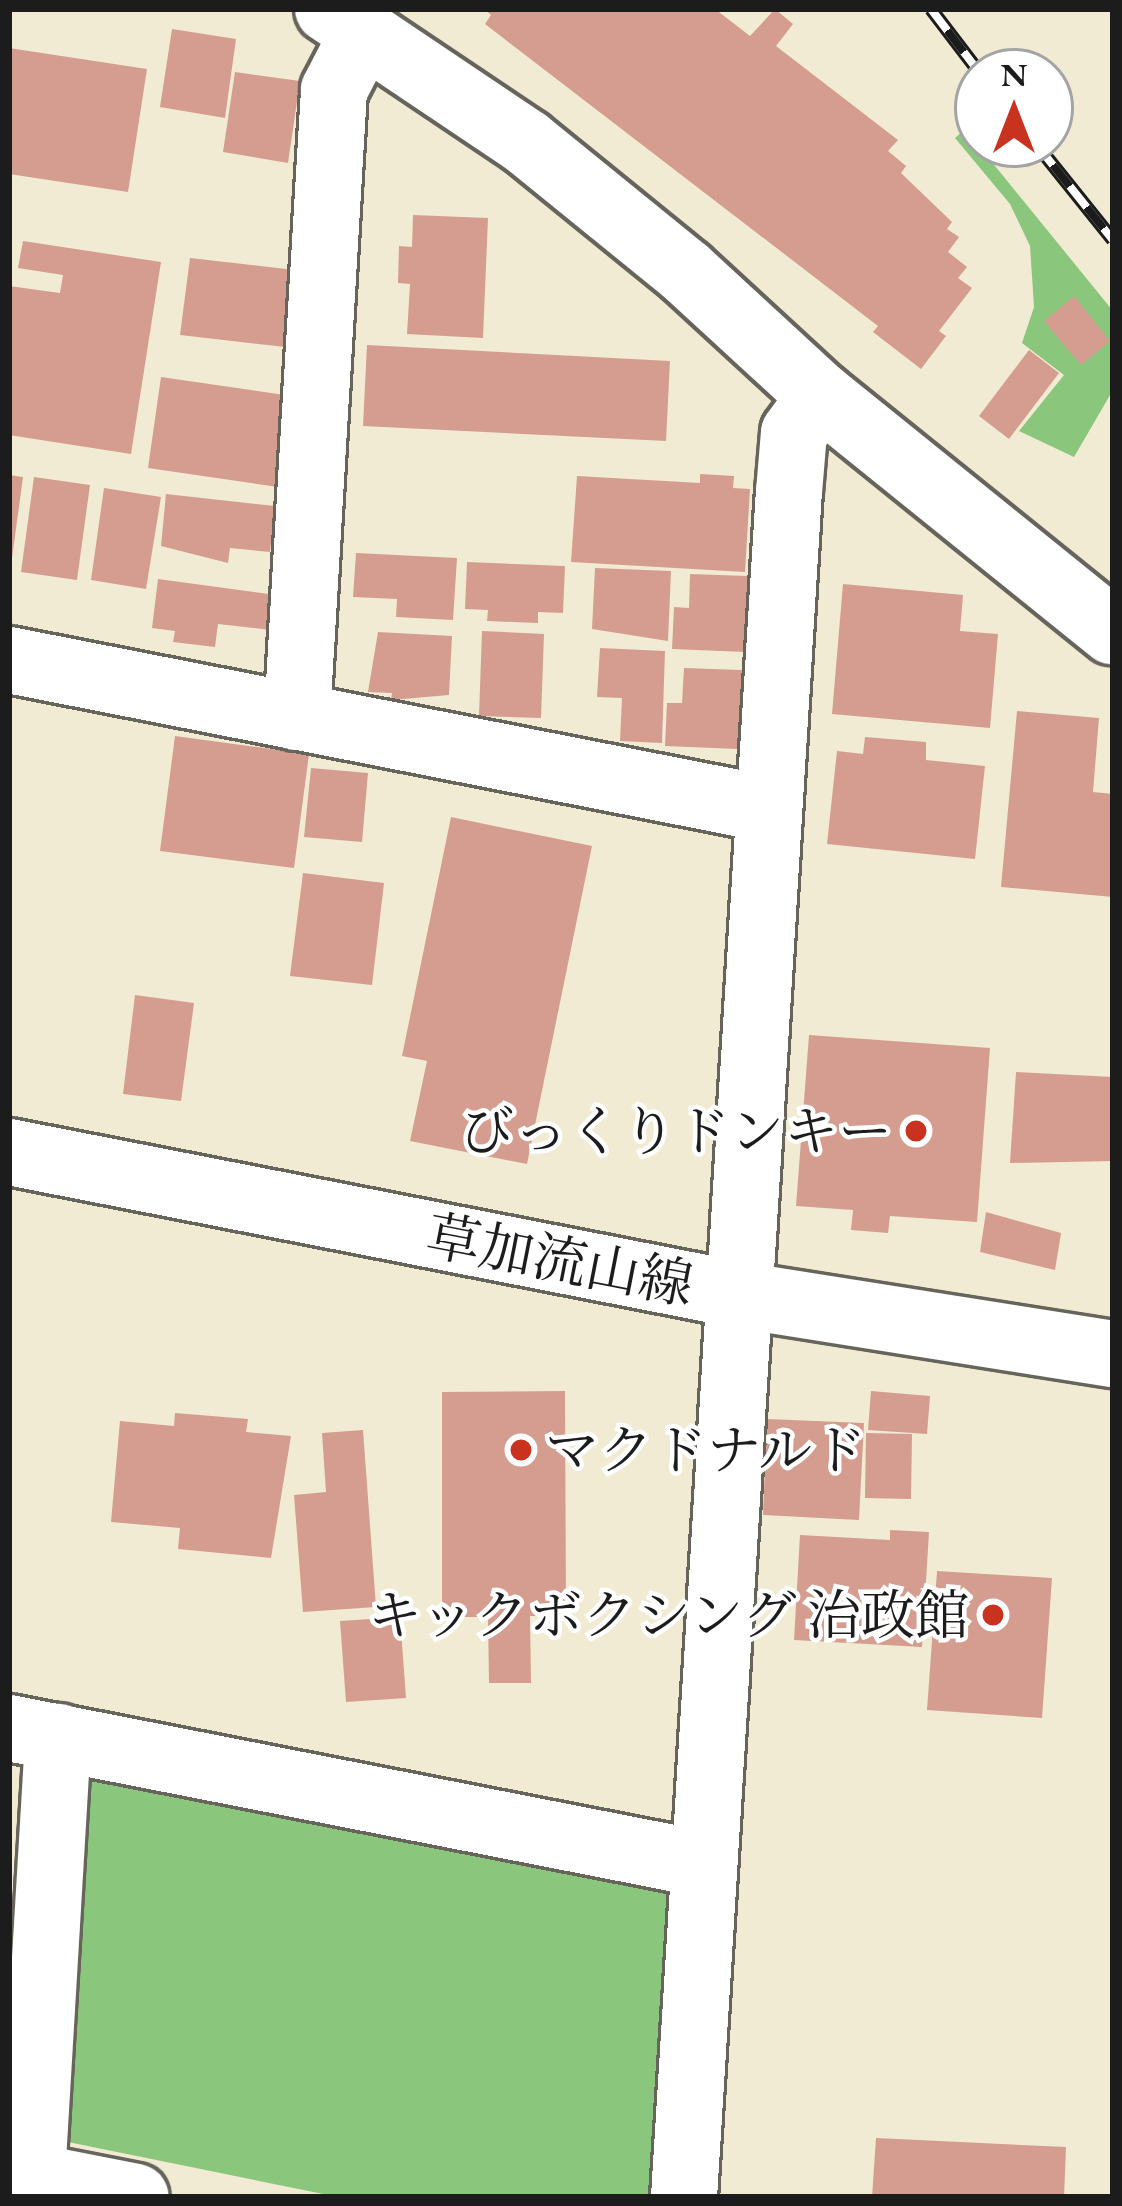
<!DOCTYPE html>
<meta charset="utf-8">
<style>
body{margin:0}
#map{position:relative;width:1122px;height:2206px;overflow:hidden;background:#f1ebd4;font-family:"EB Garamond","Noto Serif JP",serif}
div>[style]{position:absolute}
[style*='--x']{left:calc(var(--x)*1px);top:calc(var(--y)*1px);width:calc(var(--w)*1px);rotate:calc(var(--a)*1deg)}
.green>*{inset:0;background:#8ac77d}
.building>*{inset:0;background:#d59d90}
.roads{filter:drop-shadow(3px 0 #67645c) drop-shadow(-3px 0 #67645c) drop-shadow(0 3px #67645c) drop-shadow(0 -3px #67645c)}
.minor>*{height:66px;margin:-33px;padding:0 33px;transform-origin:33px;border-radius:33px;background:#fff}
.major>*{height:66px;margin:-33px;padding:0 33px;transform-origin:33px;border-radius:33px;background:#fff}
.rail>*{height:14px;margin-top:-7px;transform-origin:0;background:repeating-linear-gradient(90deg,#fff 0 27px,#1c1c1c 0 54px);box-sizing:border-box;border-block:3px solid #1c1c1c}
.dots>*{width:33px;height:33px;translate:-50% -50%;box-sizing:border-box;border:6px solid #fff;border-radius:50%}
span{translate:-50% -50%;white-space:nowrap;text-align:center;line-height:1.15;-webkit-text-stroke:9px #fff;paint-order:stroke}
.poi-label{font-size:54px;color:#1c1c1c}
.right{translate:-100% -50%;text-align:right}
.left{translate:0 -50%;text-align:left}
.street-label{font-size:54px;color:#1c1c1c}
.frame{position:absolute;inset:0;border:12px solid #1c1c1c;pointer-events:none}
.north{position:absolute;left:954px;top:48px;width:120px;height:120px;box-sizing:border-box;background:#fff;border:3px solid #a4a4a4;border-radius:50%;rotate:0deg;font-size:33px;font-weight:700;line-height:48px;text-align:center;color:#1c1c1c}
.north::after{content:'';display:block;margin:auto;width:42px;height:54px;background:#c8321e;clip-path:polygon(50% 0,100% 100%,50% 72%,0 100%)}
</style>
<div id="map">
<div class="green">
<div style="clip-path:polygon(965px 129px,1113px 311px,1113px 390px,1074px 457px,1019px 431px,1064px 375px,1022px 343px,1034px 307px,1030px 246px,1010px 204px,955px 138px)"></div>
<div style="clip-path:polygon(82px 1766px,661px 1874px,677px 1898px,661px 2197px,338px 2197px,58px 2140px)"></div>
</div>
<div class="building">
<div style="clip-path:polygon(484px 9px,715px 9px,750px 36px,775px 9px,793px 24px,776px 46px,898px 140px,888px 151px,906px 166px,901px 173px,952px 222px,947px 229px,959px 237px,948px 252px,967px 267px,958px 278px,972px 288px,939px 331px,946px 336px,921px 369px,873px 332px,878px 326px,485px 24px,491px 15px)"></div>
<div style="clip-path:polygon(172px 29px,236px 39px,225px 118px,160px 107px)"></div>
<div style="clip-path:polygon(9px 48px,147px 69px,128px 192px,9px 174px)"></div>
<div style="clip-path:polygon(235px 72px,300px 81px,288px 163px,223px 152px)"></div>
<div style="clip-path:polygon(413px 215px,488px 218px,483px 338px,407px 334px,410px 284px,398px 283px,399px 246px,412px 247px)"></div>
<div style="clip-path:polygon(23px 241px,161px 262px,131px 454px,9px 435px,9px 286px,60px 293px,63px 275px,18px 268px)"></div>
<div style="clip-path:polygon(190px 258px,303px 271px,294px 348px,180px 335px)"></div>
<div style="clip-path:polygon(1074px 296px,1110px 341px,1081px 365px,1044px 321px)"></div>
<div style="clip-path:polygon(367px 345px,670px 361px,666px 441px,363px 426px)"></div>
<div style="clip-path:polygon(1029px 350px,1059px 373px,1009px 439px,979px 416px)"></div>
<div style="clip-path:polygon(161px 377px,292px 396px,278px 487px,148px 468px)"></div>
<div style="clip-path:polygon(700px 474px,734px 476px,733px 488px,750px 489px,745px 572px,571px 562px,577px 476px,700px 483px)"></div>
<div style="clip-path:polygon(9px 475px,23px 477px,12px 558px,9px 557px)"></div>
<div style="clip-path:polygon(34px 477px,90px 485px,77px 580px,21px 572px)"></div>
<div style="clip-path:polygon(104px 488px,161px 497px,146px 589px,91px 580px)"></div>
<div style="clip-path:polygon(166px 494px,275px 506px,270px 552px,230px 548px,228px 563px,161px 546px)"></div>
<div style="clip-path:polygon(356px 553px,457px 558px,453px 620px,396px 617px,397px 599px,353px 597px)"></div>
<div style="clip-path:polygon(467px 562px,565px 566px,563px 613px,538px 612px,538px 623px,487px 621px,488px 610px,465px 609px)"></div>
<div style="clip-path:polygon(595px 568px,671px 571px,668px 641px,592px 629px)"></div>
<div style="clip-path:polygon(690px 574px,748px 576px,745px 652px,672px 649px,674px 607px,689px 608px)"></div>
<div style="clip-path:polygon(158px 579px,276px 595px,271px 630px,218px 624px,215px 647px,173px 642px,175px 631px,152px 628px)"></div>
<div style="clip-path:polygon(843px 584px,963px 595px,960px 631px,998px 634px,990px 728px,832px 714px)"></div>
<div style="clip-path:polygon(482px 631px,544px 634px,541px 718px,479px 716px)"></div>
<div style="clip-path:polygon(378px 632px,452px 636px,449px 695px,391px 700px,392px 693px,368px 692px)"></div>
<div style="clip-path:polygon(600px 648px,665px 651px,662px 743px,620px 741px,622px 698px,597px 697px)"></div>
<div style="clip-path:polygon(684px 668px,742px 670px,738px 749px,665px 746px,667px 703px,682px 703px)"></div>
<div style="clip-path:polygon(1017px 711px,1099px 718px,1093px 792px,1113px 794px,1113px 897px,1001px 887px)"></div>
<div style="clip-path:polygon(175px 736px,309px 754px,294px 868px,160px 851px)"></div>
<div style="clip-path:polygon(865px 737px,926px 742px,926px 760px,985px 766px,975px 859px,827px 844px,837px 751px,863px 754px)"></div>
<div style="clip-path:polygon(311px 768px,368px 773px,362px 842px,304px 837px)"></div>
<div style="clip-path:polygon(451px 817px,592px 846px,527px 1164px,410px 1141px,427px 1061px,402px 1056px)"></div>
<div style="clip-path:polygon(303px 873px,384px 883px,372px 985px,290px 976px)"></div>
<div style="clip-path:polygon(135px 995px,194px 1003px,181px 1101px,123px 1094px)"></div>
<div style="clip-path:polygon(809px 1035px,990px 1048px,977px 1222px,890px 1216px,888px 1233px,851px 1230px,853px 1210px,796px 1206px)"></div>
<div style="clip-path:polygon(1016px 1072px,1113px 1077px,1113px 1161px,1010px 1163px)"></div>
<div style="clip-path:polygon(986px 1212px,1061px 1233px,1055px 1270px,980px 1252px)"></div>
<div style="clip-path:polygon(565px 1391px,566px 1616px,530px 1616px,531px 1683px,489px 1683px,488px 1617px,442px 1617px,442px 1392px)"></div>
<div style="clip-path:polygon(871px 1391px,930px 1396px,927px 1434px,868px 1430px)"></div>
<div style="clip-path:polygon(175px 1413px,248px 1419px,246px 1432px,291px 1436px,271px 1558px,178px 1549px,180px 1528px,111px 1522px,120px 1421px,174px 1426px)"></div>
<div style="clip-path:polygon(767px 1419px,864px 1423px,859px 1520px,763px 1515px)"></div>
<div style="clip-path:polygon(363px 1430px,376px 1607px,303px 1612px,294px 1495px,326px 1492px,322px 1433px)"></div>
<div style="clip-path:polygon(866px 1433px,912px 1434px,911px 1499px,865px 1498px)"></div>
<div style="clip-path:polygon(890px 1530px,929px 1532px,922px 1647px,794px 1640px,800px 1535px,890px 1540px)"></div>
<div style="clip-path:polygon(937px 1571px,1052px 1578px,1042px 1718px,927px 1710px)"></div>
<div style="clip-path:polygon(400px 1617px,406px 1698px,346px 1702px,340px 1621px)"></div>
<div style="clip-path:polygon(876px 2138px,1066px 2147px,1064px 2197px,872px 2197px)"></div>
</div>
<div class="roads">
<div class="minor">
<div style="--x:328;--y:9;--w:239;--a:33.9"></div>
<div style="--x:526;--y:142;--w:206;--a:39.1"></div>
<div style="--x:686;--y:272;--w:183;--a:42.6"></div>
<div style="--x:821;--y:396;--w:375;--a:38.9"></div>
<div style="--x:9;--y:660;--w:773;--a:11.11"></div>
<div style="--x:297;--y:717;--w:628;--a:-86.62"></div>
<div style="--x:334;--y:90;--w:63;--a:-62.6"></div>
<div style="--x:9;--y:1728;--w:707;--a:11.09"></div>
<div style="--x:9;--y:2172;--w:129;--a:11.1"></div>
<div style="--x:32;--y:2177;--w:441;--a:-86.6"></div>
<div style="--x:684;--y:2197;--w:1708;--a:-86.48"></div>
<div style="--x:789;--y:492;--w:59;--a:-85.2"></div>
<div style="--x:794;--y:433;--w:46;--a:-53.9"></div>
</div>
<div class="major">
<div style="--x:9;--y:1152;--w:745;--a:11.07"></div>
<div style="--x:740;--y:1295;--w:378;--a:9"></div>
</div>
</div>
<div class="rail">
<div style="--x:931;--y:9;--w:79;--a:52.7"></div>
<div style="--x:1036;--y:144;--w:123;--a:51.3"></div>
</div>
<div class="dots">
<div style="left:916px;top:1131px;background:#c8321e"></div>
<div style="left:521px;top:1450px;background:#c8321e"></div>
<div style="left:993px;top:1615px;background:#c8321e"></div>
</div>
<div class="poi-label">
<span class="right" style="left:892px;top:1131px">びっくりドンキー</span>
<span class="left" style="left:545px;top:1450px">マクドナルド</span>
<span class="right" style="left:969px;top:1615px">キックボクシング 治政館</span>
</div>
<div class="street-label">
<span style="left:560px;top:1260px;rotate:11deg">草加流山線</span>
</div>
<div class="frame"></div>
<div class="north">N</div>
</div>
